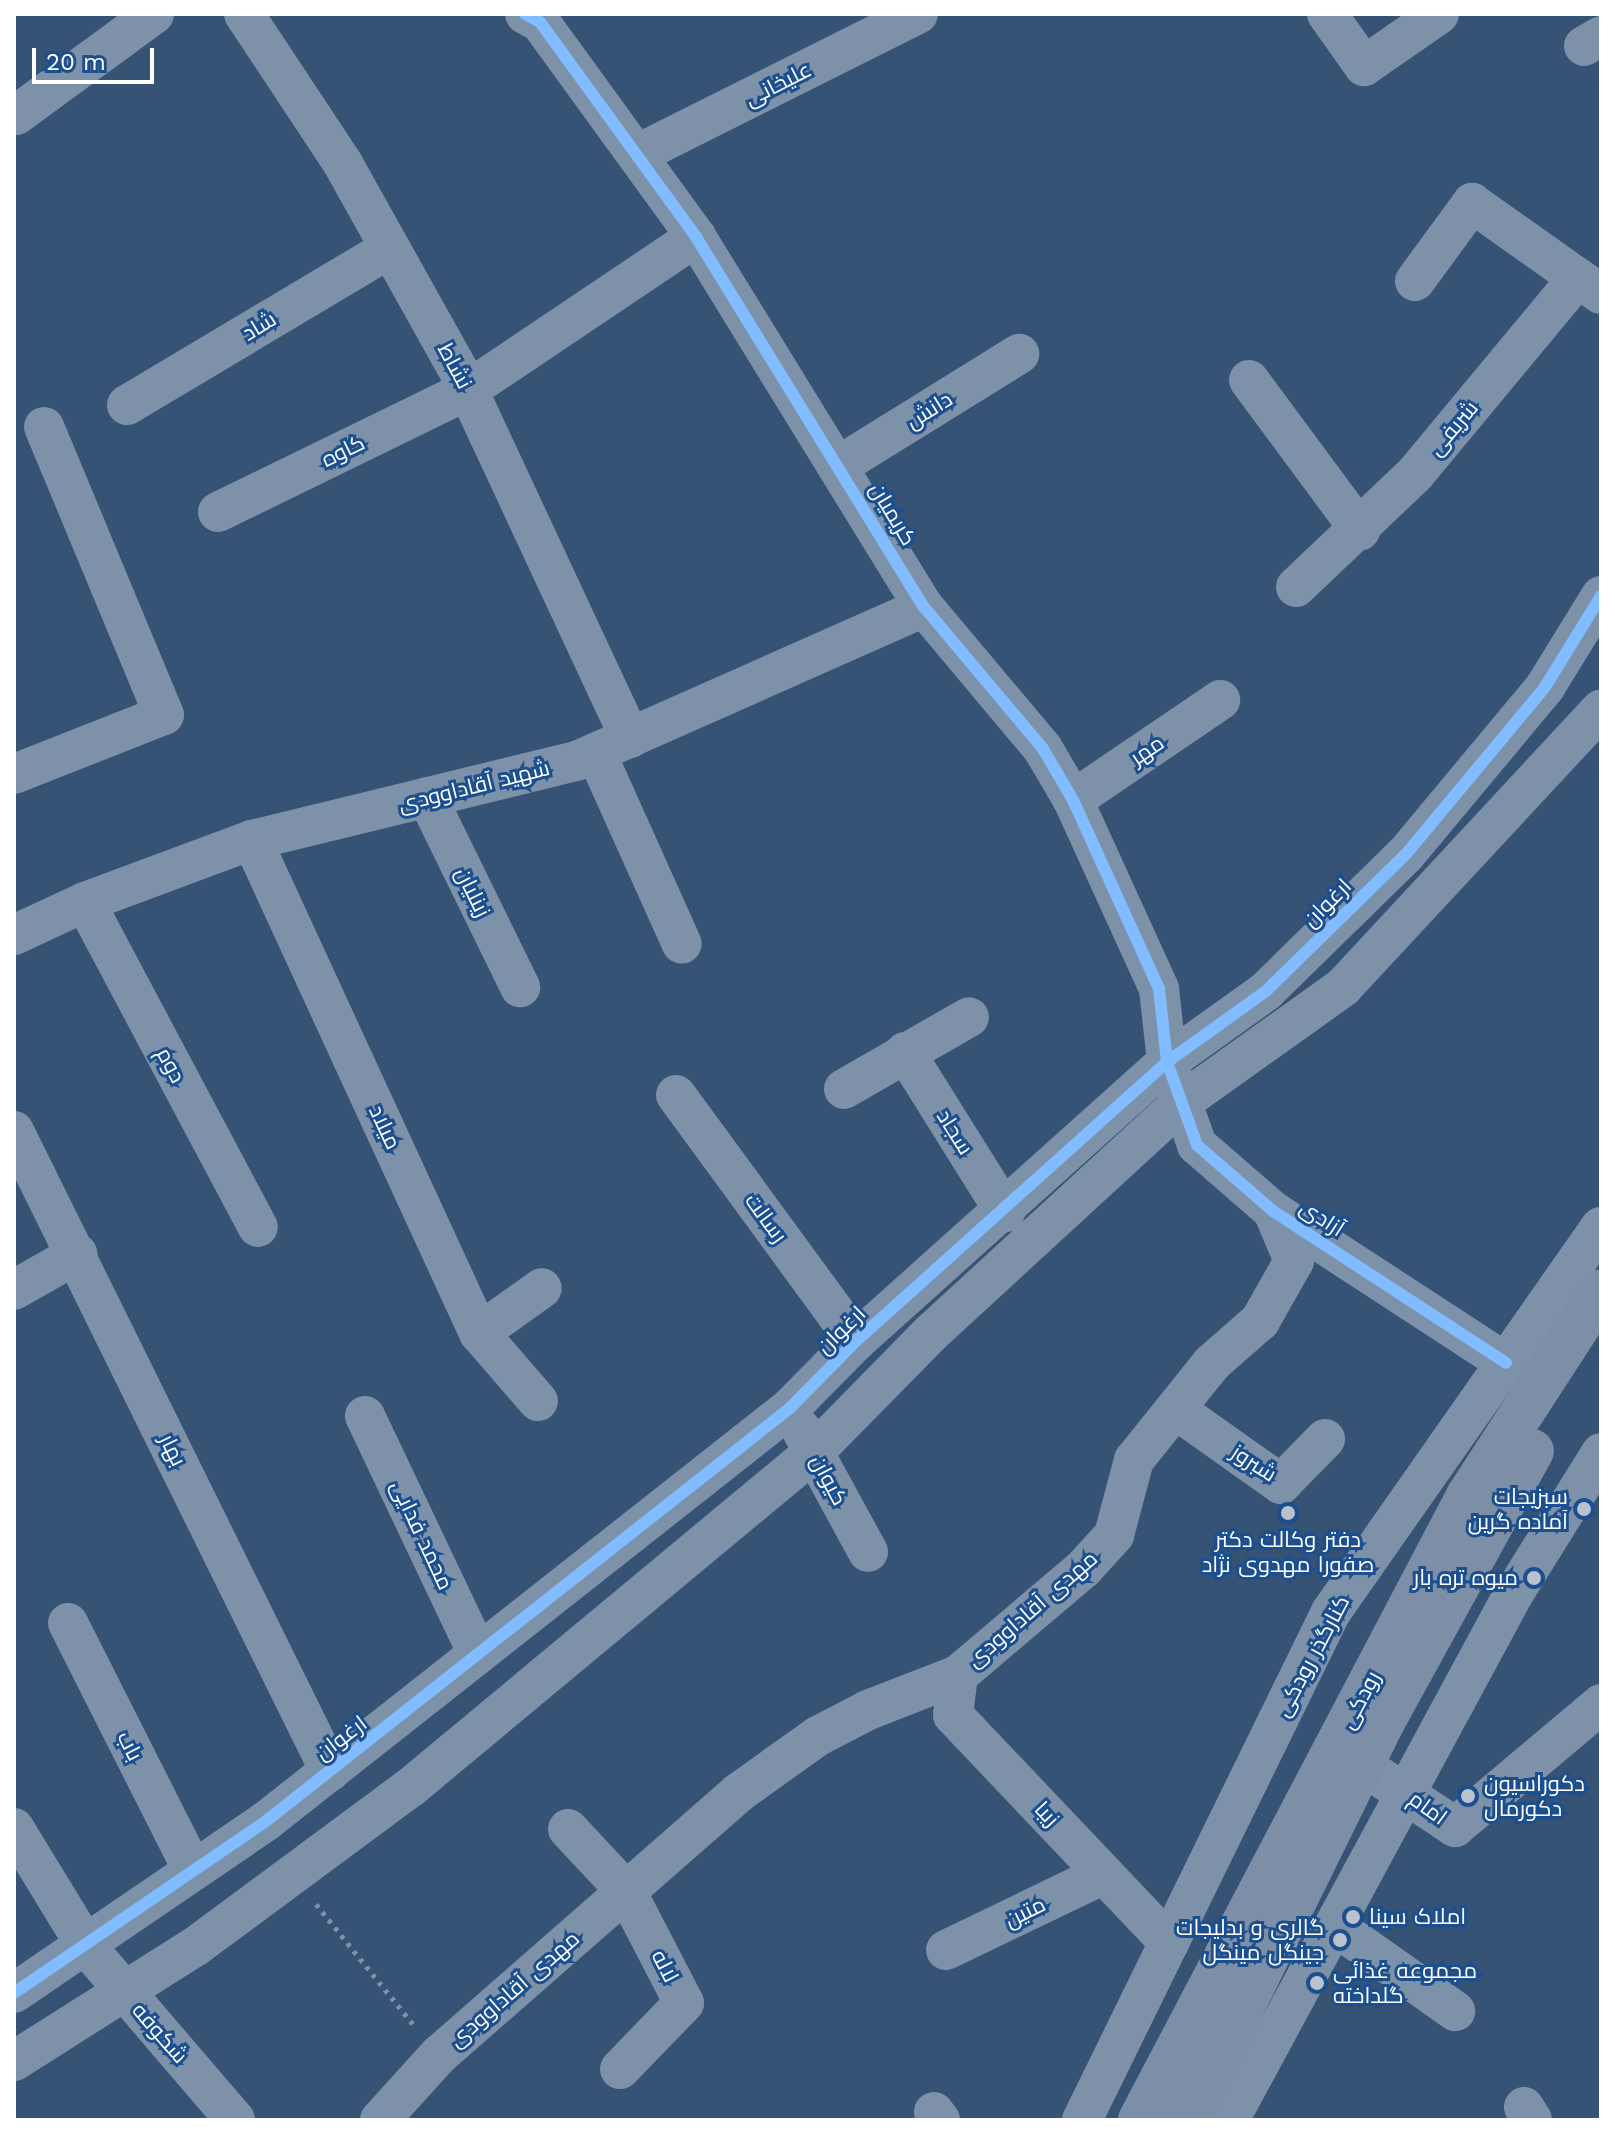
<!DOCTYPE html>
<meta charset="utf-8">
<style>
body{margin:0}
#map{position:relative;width:1615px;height:2134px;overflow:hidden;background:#365274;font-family:"Work Sans",Cairo,sans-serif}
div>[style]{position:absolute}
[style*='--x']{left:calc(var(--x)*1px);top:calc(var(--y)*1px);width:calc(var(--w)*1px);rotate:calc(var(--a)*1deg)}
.path>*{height:5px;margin-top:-2.5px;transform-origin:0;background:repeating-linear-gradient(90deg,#7d92a8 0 4px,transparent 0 10px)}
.minor>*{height:40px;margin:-20px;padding:0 20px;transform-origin:20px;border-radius:20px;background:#7d92a8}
.major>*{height:44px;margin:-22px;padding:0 22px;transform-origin:22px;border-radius:22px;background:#7d8ea7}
.cycleway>*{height:12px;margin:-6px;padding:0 6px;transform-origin:6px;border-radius:6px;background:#80bcff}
.dots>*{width:22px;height:22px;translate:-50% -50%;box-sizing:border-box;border:4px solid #1b4f8f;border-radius:50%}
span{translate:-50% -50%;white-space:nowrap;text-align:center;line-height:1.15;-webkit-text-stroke:6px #1b4f8f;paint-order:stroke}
.street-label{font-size:22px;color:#fff}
.poi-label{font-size:22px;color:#fff}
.right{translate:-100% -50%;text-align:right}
.left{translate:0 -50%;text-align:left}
.frame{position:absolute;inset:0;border:16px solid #fff;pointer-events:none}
.scale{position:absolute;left:32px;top:48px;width:122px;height:36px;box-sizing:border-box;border:4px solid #fff;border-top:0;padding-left:10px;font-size:24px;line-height:28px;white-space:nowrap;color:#fff;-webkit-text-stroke:6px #1b4f8f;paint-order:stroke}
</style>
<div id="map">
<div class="path">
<div style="--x:316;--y:1904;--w:154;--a:51.1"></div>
</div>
<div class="minor">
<div style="--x:244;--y:14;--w:178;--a:56.5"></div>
<div style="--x:342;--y:162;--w:240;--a:60.8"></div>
<div style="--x:459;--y:371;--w:405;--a:65"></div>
<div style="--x:525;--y:14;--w:17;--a:28"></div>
<div style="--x:540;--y:22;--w:266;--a:54"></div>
<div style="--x:696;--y:237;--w:435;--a:58.4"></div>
<div style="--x:924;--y:607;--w:185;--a:50"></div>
<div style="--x:1043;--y:749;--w:59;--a:59.5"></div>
<div style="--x:1073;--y:800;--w:208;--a:65.5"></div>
<div style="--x:1159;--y:989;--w:73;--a:83.7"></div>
<div style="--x:1167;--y:1062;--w:88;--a:70.1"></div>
<div style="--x:1197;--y:1145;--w:101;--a:41"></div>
<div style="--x:1273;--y:1211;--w:278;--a:33.1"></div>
<div style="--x:1327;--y:14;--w:64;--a:54.6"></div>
<div style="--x:1364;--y:66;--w:91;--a:-34.7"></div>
<div style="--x:1584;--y:46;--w:20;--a:-30"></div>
<div style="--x:16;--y:115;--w:171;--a:-36.2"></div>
<div style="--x:638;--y:154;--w:313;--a:-26.6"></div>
<div style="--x:1415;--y:281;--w:97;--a:-53.8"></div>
<div style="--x:1472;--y:203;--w:130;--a:35.3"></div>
<div style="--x:1249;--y:380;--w:187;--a:53.5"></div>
<div style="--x:127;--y:405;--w:306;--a:-30.8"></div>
<div style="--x:840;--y:465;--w:211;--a:-31.8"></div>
<div style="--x:218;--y:512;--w:278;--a:-26"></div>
<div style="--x:468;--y:390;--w:275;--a:-33.9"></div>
<div style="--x:1296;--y:587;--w:164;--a:-43.5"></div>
<div style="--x:1415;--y:474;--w:255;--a:-50.3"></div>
<div style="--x:1578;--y:278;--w:28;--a:35"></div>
<div style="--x:596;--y:753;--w:209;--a:65.8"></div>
<div style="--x:14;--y:774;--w:161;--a:-21.5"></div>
<div style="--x:164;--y:715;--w:312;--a:-112.6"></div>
<div style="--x:427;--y:797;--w:212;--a:63.9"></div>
<div style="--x:1073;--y:800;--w:178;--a:-34.2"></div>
<div style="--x:252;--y:840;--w:543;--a:65.28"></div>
<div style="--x:479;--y:1333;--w:90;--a:49.1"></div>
<div style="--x:85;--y:902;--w:368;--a:62"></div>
<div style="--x:14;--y:935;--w:78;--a:-24.9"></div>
<div style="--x:85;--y:902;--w:178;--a:-20.4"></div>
<div style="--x:252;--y:840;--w:337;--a:-13.7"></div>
<div style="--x:579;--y:760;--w:377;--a:-23.9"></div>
<div style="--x:905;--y:1052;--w:189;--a:58"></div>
<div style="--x:844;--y:1089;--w:144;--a:-29.9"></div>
<div style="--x:676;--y:1095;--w:305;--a:53.8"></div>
<div style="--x:14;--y:1131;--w:714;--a:63.72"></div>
<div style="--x:14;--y:1290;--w:73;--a:-29.7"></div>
<div style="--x:479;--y:1333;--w:77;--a:-35.5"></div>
<div style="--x:1175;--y:1409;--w:130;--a:35.3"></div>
<div style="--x:1281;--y:1484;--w:63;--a:-45.6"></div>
<div style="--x:365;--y:1416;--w:263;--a:64.6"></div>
<div style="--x:801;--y:1429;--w:140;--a:61.4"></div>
<div style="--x:68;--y:1623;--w:275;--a:63.2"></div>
<div style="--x:958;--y:1675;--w:40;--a:97.1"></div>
<div style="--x:953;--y:1715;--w:314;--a:46.5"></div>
<div style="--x:1362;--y:1765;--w:112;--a:33.7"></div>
<div style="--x:1455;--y:1827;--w:191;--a:-40.1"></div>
<div style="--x:14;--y:1828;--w:138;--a:58.6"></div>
<div style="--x:86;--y:1946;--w:229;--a:49.4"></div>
<div style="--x:568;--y:1829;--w:85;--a:46.9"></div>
<div style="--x:626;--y:1891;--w:126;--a:62.6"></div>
<div style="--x:684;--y:2003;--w:92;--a:134.1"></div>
<div style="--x:1336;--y:1927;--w:146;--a:35.2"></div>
<div style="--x:946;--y:1950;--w:175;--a:-25.7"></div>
<div style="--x:14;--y:1993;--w:305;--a:-34.3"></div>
<div style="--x:266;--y:1821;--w:667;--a:-38.24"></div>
<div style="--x:790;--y:1408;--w:94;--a:-45.4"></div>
<div style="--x:856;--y:1341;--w:418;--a:-41.9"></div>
<div style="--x:1167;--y:1062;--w:122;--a:-35.6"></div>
<div style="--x:1266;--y:991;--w:196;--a:-44.4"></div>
<div style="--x:1406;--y:854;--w:217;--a:-50.2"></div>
<div style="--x:1545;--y:687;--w:107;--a:-58.4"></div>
<div style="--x:14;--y:2061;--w:215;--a:-32.3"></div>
<div style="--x:196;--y:1946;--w:267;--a:-36.5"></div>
<div style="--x:411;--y:1787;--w:524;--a:-39.74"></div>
<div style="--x:814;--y:1452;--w:167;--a:-45.5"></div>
<div style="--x:931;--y:1333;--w:341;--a:-42.6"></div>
<div style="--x:1182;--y:1102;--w:198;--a:-35.5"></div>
<div style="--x:1343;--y:987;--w:379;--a:-47.1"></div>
<div style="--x:1524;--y:2107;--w:15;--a:58"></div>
<div style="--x:934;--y:2112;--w:10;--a:53"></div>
<div style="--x:380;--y:2120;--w:88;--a:-47.8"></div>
<div style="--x:439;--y:2055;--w:398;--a:-41.2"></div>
<div style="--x:738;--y:1793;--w:98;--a:-35.5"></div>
<div style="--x:818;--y:1736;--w:56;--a:-27.5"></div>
<div style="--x:868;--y:1710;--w:97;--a:-21.3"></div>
<div style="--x:958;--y:1675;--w:165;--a:-40.3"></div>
<div style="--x:1084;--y:1568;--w:45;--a:-47.7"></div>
<div style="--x:1114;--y:1535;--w:78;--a:-75.1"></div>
<div style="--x:1134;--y:1460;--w:124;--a:-51.2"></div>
<div style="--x:1212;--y:1363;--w:64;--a:-41.2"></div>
<div style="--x:1260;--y:1321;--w:69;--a:-60.5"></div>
<div style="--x:1294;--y:1261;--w:54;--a:-112.8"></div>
<div style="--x:1082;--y:2120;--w:566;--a:-63.89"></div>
<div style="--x:1331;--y:1612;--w:470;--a:-55"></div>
<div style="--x:1229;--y:2120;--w:599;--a:-61.6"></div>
<div style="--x:1514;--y:1593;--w:165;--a:-58.1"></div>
</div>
<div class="major">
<div style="--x:1140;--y:2120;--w:705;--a:-62.27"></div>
<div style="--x:1468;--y:1496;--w:244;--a:-57"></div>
<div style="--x:1187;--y:2120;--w:446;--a:-63.8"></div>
<div style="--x:1384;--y:1720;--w:307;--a:-61.2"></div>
</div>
<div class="cycleway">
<div style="--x:525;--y:14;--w:17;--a:28"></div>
<div style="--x:540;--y:22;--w:266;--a:54"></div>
<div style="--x:696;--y:237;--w:435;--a:58.4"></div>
<div style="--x:924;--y:607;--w:185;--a:50"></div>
<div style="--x:1043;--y:749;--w:59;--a:59.5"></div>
<div style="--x:1073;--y:800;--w:208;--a:65.5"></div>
<div style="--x:1159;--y:989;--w:73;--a:83.7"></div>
<div style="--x:1167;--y:1062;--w:88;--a:70.1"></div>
<div style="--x:1197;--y:1145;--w:101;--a:41"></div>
<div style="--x:1273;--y:1211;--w:278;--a:33.1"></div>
<div style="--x:14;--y:1993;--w:305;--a:-34.3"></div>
<div style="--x:266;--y:1821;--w:667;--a:-38.24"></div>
<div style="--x:790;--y:1408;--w:94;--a:-45.4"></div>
<div style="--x:856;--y:1341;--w:418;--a:-41.9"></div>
<div style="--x:1167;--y:1062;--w:122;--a:-35.6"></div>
<div style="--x:1266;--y:991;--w:196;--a:-44.4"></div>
<div style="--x:1406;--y:854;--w:217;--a:-50.2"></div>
<div style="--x:1545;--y:687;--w:107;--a:-58.4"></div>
</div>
<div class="dots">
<div style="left:1584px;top:1509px;background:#b9c2ce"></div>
<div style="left:1288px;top:1513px;background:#b9c2ce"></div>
<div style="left:1534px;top:1578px;background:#b9c2ce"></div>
<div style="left:1468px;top:1796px;background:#b9c2ce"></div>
<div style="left:1353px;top:1917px;background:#b9c2ce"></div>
<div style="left:1340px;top:1940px;background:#b9c2ce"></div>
<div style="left:1317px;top:1983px;background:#b9c2ce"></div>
</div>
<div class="street-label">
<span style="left:778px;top:84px;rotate:-27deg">علیخانی</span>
<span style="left:259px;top:326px;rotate:-31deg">شاد</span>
<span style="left:455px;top:366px;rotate:62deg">نشاط</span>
<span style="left:929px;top:410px;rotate:-32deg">دانش</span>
<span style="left:1453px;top:428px;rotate:-50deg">شریفی</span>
<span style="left:343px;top:451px;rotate:-26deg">کاوه</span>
<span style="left:893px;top:514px;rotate:59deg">کریمیان</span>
<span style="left:1147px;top:750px;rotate:-34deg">مهر</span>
<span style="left:474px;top:786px;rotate:-14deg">شهید آقاداوودی</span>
<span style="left:473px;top:892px;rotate:64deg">زینلیان</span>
<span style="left:1327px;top:903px;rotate:-45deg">ارغوان</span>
<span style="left:171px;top:1065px;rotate:62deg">دوم</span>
<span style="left:385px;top:1127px;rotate:65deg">میلاد</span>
<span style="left:955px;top:1132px;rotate:58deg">سجاد</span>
<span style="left:766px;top:1218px;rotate:54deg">رسالت</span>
<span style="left:1322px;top:1218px;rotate:33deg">آزادی</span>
<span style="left:841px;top:1330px;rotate:-44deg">ارغوان</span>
<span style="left:173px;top:1450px;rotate:64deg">بهار</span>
<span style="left:1254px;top:1463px;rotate:33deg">شبروز</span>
<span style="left:829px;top:1480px;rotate:62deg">کیوان</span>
<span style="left:422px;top:1535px;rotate:65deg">محمد فدایی</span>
<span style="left:1032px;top:1609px;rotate:-41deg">مهدی آقاداوودی</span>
<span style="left:1312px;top:1656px;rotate:-62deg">کنارگذر رودکی</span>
<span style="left:1360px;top:1700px;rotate:-62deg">رودکی</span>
<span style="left:341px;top:1738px;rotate:-37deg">ارغوان</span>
<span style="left:130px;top:1746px;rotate:63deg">باب</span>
<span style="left:1428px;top:1808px;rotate:36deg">امام</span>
<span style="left:1047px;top:1814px;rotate:47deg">زیبا</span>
<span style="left:1025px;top:1912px;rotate:-26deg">متین</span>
<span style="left:665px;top:1966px;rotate:63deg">لاله</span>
<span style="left:514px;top:1989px;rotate:-41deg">مهدی آقاداوودی</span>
<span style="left:160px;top:2033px;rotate:49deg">شکوفه</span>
</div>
<div class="poi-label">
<span class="right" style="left:1568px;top:1509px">سبزیجات<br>آماده گرین</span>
<span style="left:1288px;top:1552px">دفتر وکالت دکتر<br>صفورا مهدوی نژاد</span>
<span class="right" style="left:1518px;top:1578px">میوه تره بار</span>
<span class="left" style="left:1484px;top:1796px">دکوراسیون<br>دکورمال</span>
<span class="left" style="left:1369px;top:1917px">املاک سینا</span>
<span class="right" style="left:1324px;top:1940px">گالری و بدلیجات<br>جینگل مینگل</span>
<span class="left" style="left:1333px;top:1983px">مجموعه غذائی<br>گلداخته</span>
</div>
<div class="frame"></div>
<div class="scale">20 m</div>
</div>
